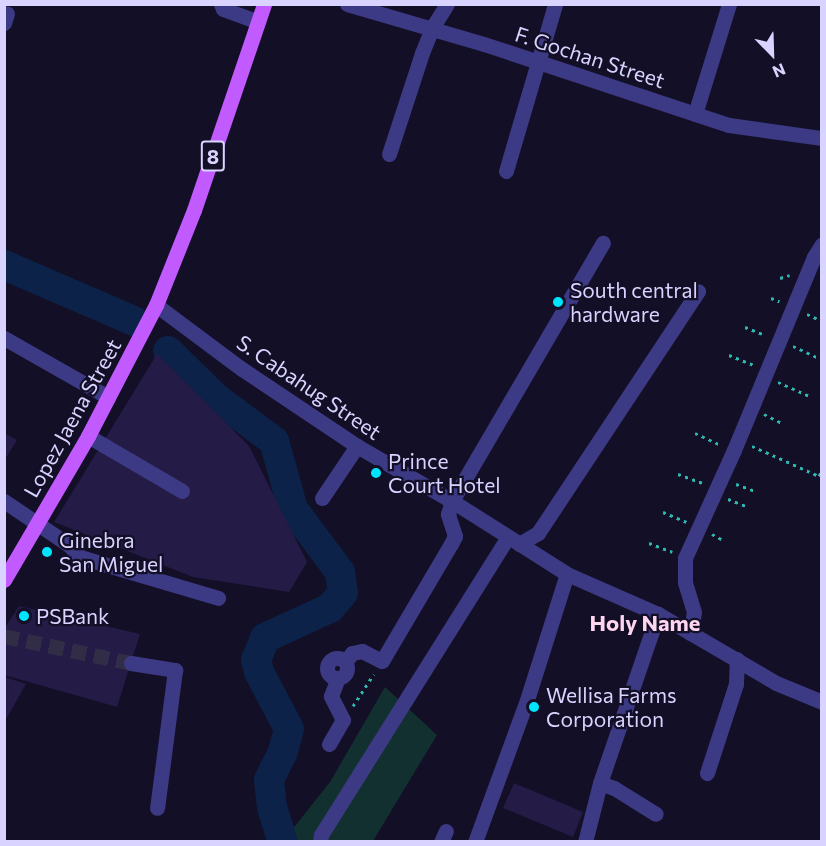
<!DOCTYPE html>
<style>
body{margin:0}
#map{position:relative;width:826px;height:846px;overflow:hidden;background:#130f26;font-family:Commissioner,sans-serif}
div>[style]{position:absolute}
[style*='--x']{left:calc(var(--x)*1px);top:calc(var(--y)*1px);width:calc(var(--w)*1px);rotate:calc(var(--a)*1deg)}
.green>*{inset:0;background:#12302f}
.river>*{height:30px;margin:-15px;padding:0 15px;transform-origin:15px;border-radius:15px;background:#0c2248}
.building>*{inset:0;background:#241b47}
.minor-tunnel>*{height:15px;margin-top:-7.5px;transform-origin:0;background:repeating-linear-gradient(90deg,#312d47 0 15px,transparent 0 23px)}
.path>*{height:3px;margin-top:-1.5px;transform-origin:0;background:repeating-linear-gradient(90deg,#2fb8b0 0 3px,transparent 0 7.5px)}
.minor>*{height:15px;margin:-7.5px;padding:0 7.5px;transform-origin:7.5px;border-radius:7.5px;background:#3d3a85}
.minor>.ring{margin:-7.5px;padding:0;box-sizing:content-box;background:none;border:15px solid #3d3a85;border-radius:50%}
.major>*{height:15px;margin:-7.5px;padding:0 7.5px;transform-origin:7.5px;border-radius:7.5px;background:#c25bff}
.dots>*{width:16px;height:16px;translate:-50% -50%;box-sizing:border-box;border:3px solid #130f26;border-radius:50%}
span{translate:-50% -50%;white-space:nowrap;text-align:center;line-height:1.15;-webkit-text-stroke:4.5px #130f26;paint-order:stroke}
.shield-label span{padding:2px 4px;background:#130f26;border:2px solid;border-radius:4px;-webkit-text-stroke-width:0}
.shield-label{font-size:20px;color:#d9d4ff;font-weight:700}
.street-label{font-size:21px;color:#d9d4ff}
.poi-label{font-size:21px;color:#d9d4ff}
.left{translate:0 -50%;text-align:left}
.neighbourhood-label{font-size:22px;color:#ffd6f0;font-weight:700}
.frame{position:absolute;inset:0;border:6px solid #d9d4ff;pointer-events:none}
.north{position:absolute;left:742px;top:24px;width:60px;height:60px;-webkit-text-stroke:4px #130f26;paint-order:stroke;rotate:157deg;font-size:16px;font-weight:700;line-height:24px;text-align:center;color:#d9d4ff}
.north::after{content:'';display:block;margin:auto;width:21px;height:27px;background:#d9d4ff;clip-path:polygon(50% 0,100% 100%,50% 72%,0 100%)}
</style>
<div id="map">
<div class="green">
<div style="clip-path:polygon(385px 687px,437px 735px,373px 841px,289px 842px,291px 831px,330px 782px)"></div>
</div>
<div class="river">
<div style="--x:4;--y:265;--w:142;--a:23.3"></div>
<div style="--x:168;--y:351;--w:67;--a:44.4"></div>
<div style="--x:216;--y:398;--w:72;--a:36.6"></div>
<div style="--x:274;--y:441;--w:71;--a:74.4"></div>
<div style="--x:293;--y:509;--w:79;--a:53.3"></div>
<div style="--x:340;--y:572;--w:21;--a:82"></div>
<div style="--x:343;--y:593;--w:20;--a:131"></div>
<div style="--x:330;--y:608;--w:72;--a:155.2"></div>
<div style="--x:265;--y:638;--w:24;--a:112"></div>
<div style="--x:256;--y:660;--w:12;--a:76"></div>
<div style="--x:259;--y:672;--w:64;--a:62.2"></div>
<div style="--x:289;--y:729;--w:24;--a:105"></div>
<div style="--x:283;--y:752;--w:31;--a:117"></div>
<div style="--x:269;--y:780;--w:27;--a:84"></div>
<div style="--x:272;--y:807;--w:37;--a:73"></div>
</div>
<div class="building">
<div style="clip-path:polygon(157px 354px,249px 446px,307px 562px,289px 592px,193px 577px,54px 522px)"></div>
<div style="clip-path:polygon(4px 433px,17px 440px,4px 461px)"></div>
<div style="clip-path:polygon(19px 606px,140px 634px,117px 707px,4px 675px,4px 629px)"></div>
<div style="clip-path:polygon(5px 677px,26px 684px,5px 721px)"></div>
<div style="clip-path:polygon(514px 783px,583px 812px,573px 837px,503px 808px)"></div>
</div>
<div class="minor-tunnel">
<div style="--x:4;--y:636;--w:130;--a:12"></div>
</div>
<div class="path">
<div style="--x:780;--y:278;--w:10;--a:-17"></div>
<div style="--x:771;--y:298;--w:9;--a:21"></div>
<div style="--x:807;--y:314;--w:17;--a:25"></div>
<div style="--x:745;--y:327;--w:22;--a:22"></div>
<div style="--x:793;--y:346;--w:29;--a:25"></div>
<div style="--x:729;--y:355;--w:27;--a:22"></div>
<div style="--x:778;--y:382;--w:34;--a:24"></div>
<div style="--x:764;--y:414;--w:22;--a:27"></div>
<div style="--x:695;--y:433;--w:29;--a:25"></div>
<div style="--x:752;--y:446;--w:73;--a:24.1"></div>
<div style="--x:819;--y:476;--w:7;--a:-63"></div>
<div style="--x:678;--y:474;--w:27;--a:20"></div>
<div style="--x:736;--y:484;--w:20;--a:20"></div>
<div style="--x:728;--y:499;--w:19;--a:21"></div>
<div style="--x:663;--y:512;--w:26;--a:23"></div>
<div style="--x:712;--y:534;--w:13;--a:29"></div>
<div style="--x:649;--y:543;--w:25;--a:21"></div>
<div style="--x:353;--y:706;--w:38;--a:-57"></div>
</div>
<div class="minor">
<div style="--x:221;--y:4;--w:5;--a:68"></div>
<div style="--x:223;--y:9;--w:37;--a:20"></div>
<div style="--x:347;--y:4;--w:143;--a:16.3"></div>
<div style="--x:484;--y:44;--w:258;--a:18.3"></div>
<div style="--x:729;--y:125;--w:94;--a:8"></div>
<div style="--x:4;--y:23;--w:10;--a:-73"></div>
<div style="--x:695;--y:114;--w:115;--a:-72.8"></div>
<div style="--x:389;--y:154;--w:106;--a:-71.9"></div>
<div style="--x:422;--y:53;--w:27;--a:-68"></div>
<div style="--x:432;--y:28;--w:28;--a:-58"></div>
<div style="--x:506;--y:171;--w:174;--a:-73.6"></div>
<div style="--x:156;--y:305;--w:107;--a:36.7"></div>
<div style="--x:242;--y:369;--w:138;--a:33.8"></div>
<div style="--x:357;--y:446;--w:110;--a:30.1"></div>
<div style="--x:452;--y:501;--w:136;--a:32.4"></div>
<div style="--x:567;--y:574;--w:99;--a:23.7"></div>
<div style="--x:658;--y:614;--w:137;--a:30.3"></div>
<div style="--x:776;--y:683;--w:50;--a:22.4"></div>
<div style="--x:4;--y:338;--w:120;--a:29.6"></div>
<div style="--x:88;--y:436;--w:109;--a:30.3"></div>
<div style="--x:322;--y:498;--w:63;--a:-56.1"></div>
<div style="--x:4;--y:501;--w:78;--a:34.1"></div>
<div style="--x:69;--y:545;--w:16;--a:47"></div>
<div style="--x:80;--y:557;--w:144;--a:16.5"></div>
<div style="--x:519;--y:544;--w:22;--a:-30"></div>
<div style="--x:538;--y:533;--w:290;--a:-56.5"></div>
<div style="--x:690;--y:633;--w:21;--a:-79"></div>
<div style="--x:694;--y:612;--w:31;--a:-107"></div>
<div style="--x:685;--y:582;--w:24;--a:-90"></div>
<div style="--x:685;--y:558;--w:119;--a:-65.6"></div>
<div style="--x:734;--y:450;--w:209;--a:-67.5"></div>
<div style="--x:814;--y:257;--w:15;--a:-58"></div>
<div class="ring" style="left:327px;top:658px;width:5px;height:5px"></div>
<div style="--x:346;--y:661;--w:10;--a:-53"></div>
<div style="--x:352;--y:653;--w:10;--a:-11"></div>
<div style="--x:362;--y:651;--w:22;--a:27"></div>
<div style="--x:382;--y:661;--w:136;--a:-59.5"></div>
<div style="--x:451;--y:544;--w:9;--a:-63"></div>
<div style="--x:455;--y:536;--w:23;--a:-108"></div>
<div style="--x:448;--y:514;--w:14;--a:-73"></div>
<div style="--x:452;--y:501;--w:299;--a:-59.7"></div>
<div style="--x:131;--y:663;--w:45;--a:9"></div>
<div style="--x:175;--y:670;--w:139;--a:97.4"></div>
<div style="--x:329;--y:744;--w:28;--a:-60"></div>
<div style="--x:343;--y:720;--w:27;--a:-117"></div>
<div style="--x:331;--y:696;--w:19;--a:-69"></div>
<div style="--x:707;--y:773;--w:94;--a:-72"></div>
<div style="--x:736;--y:684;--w:25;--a:-88"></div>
<div style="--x:600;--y:783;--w:15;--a:20"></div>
<div style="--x:614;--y:788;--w:49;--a:31.8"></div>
<div style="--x:320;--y:842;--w:7;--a:-82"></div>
<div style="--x:321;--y:835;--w:350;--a:-57.9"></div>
<div style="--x:441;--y:842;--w:12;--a:-66"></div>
<div style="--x:475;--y:842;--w:148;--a:-69.9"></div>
<div style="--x:526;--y:703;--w:135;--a:-72.4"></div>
<div style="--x:585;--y:842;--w:61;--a:-75.7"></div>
<div style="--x:600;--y:783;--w:179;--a:-71.1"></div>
</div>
<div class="major">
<div style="--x:4;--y:580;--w:167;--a:-59.7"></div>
<div style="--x:88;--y:436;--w:148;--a:-62.6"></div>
<div style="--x:156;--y:305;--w:102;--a:-68.2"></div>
<div style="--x:194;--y:210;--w:218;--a:-71.2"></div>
</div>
<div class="dots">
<div style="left:558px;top:302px;background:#00e5ff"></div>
<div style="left:376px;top:473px;background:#00e5ff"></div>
<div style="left:47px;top:552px;background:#00e5ff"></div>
<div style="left:24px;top:616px;background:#00e5ff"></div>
<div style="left:534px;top:707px;background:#00e5ff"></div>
</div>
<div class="shield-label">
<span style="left:213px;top:156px">8</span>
</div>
<div class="street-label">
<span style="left:590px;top:57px;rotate:18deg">F. Gochan Street</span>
<span style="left:309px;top:387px;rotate:34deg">S. Cabahug Street</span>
<span style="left:72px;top:418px;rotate:-61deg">Lopez Jaena Street</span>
</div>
<div class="poi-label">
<span class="left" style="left:570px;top:302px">South central<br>hardware</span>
<span class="left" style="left:388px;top:473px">Prince<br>Court Hotel</span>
<span class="left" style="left:59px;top:552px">Ginebra<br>San Miguel</span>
<span class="left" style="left:36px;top:616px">PSBank</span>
<span class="left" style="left:546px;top:707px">Wellisa Farms<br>Corporation</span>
</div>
<div class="neighbourhood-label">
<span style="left:645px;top:623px">Holy Name</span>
</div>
<div class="frame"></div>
<div class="north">N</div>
</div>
